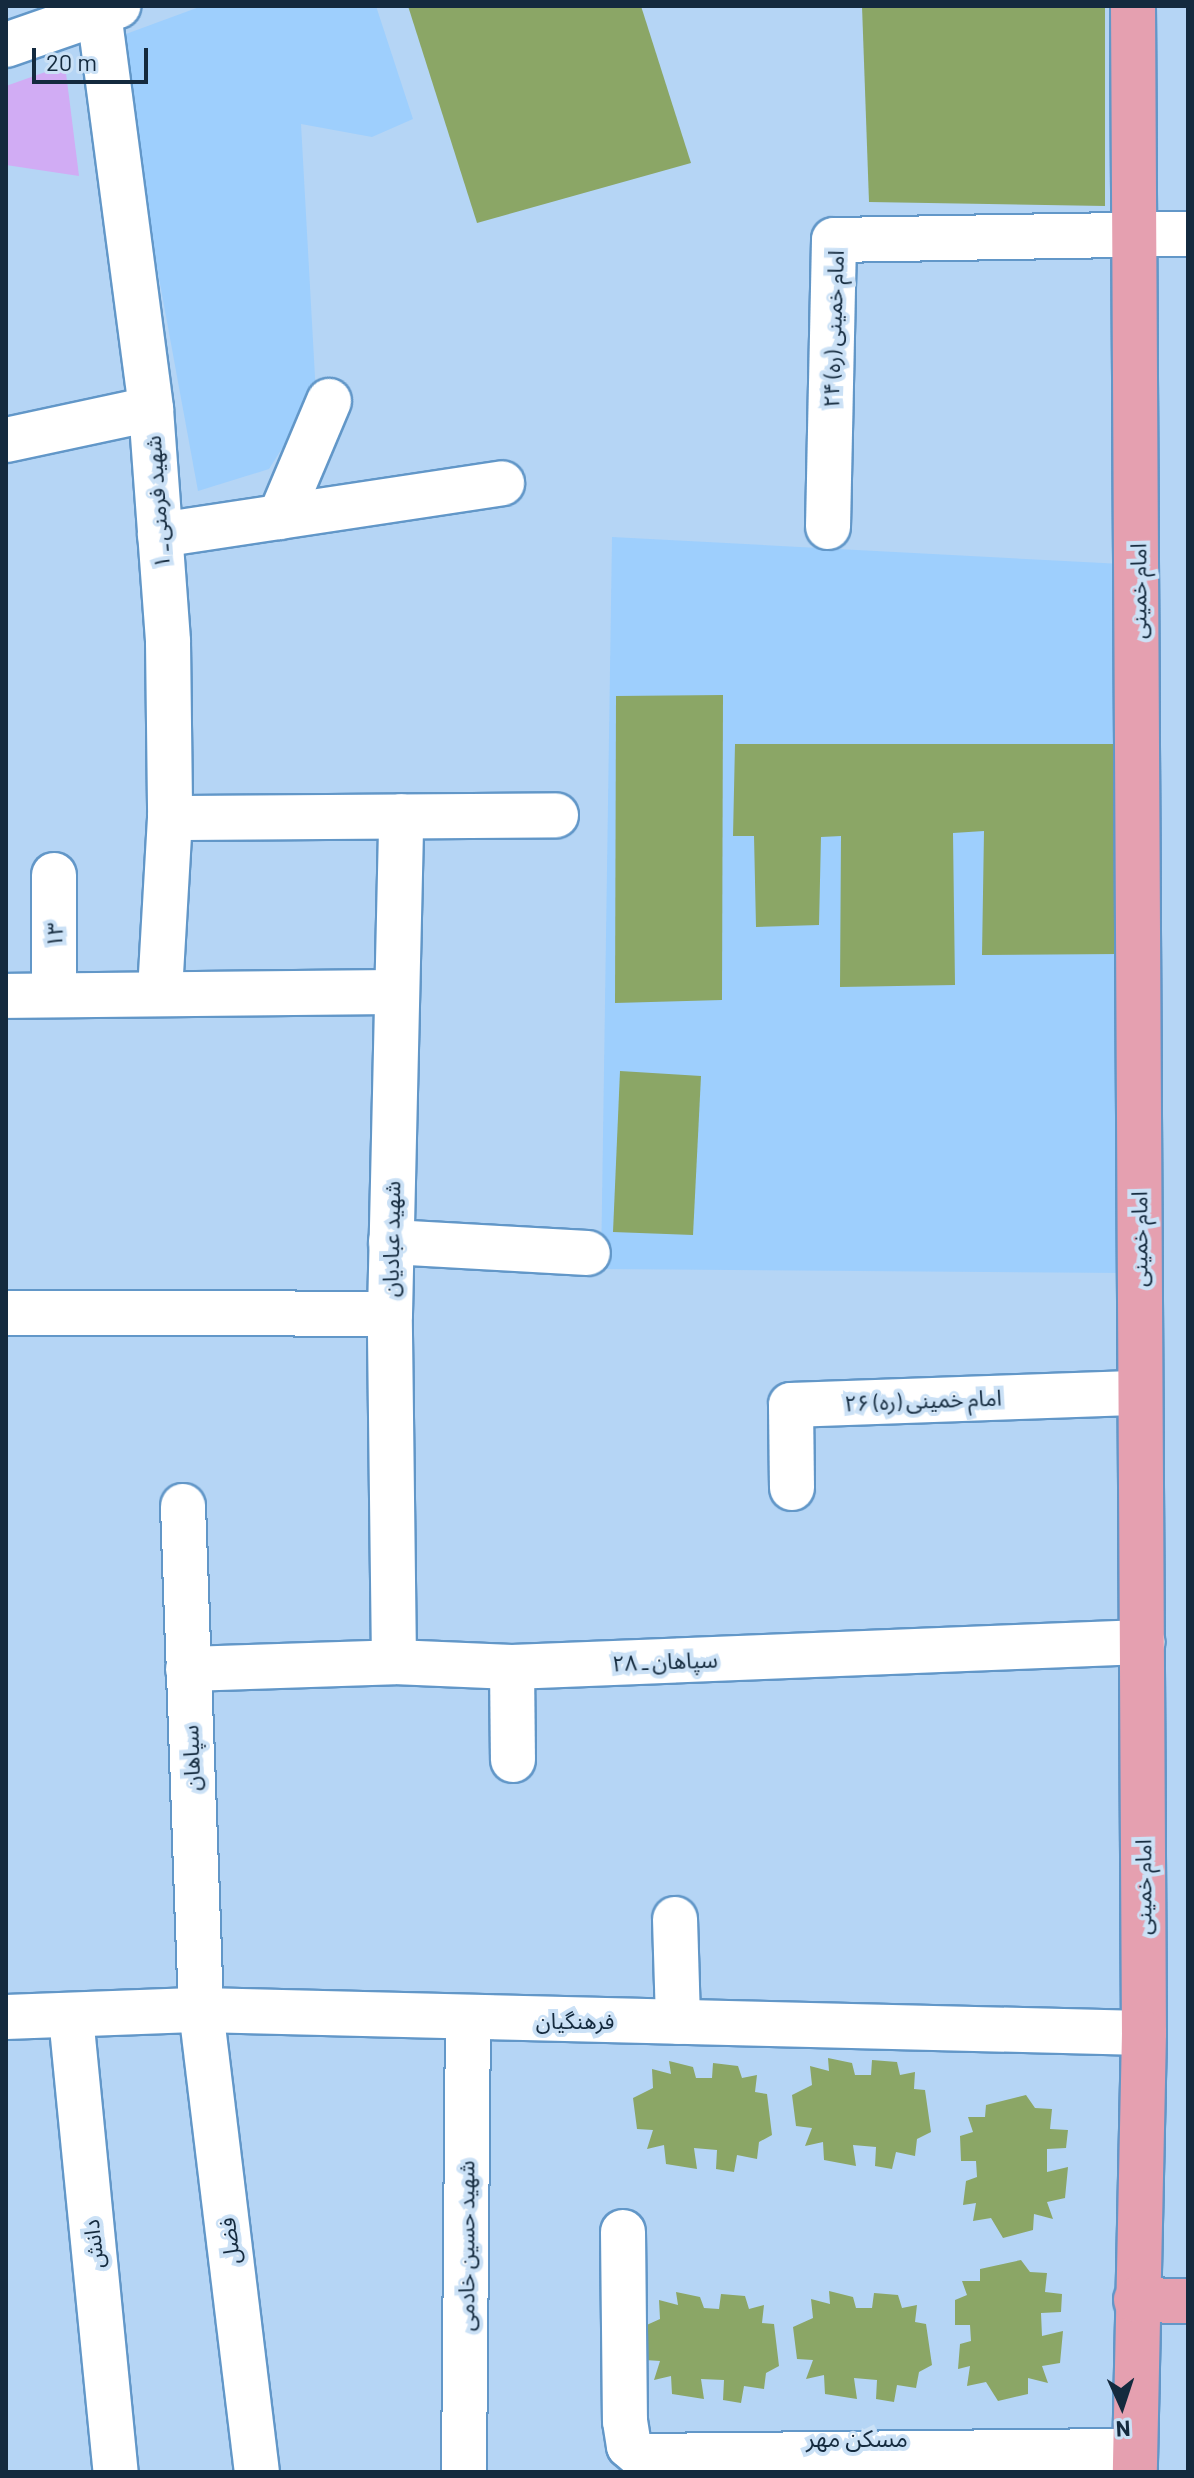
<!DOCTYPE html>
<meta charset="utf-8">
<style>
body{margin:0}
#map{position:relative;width:1194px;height:2478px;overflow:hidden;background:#b5d5f5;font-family:Barlow,"Noto Sans Arabic",sans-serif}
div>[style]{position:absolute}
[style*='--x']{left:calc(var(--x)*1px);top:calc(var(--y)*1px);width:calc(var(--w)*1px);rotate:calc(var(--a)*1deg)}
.built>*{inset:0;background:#9ecffd}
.green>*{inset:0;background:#d1acf4}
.building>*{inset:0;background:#8ba666}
.roads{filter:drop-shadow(2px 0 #6297c8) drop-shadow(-2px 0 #6297c8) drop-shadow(0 2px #6297c8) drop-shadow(0 -2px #6297c8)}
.minor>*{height:44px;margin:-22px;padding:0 22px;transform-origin:22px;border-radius:22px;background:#fff}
.major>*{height:44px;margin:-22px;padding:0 22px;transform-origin:22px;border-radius:22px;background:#e5a0b0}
span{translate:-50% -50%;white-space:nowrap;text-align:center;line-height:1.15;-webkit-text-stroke:8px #cbe1f6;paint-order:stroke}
.street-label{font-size:22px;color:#142a3e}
.neighbourhood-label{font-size:24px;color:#142a3e}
.frame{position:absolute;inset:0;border:8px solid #142a3e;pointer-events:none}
.north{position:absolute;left:1082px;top:2366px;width:80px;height:80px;-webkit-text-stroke:6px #cbe1f6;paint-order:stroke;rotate:177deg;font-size:22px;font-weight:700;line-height:32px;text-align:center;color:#142a3e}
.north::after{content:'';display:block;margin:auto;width:28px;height:36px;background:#142a3e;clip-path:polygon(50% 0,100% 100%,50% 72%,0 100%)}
.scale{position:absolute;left:32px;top:48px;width:116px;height:36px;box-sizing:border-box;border:4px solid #142a3e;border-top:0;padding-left:10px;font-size:24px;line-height:28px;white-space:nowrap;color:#142a3e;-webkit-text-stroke:6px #cbe1f6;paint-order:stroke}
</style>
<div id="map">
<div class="built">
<div style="clip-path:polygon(202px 6px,376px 6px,413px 119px,372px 137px,301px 124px,316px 395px,269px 469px,198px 491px,115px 38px)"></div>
<div style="clip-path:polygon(612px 537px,1122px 564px,1126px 1273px,601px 1269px)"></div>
</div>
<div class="green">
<div style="clip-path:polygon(65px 65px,79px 176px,6px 165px,6px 86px)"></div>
</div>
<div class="building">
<div style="clip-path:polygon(408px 6px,641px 6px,691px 163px,477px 223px)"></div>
<div style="clip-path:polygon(862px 6px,1105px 6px,1105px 206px,869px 202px)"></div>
<div style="clip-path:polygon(723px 695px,722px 1000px,615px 1003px,616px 696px)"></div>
<div style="clip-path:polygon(735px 744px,1113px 744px,1117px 954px,982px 955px,984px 831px,953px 833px,955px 985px,840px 987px,841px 836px,821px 837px,819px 925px,756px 927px,754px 836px,733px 836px)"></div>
<div style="clip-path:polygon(620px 1071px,701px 1076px,693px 1235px,613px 1232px)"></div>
<div style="clip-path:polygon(828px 2058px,852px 2063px,855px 2075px,871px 2075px,872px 2060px,897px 2062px,900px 2075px,915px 2072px,914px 2089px,925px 2090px,931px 2132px,917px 2139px,915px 2156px,896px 2152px,892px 2169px,875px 2166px,876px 2147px,853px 2145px,856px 2166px,824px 2160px,823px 2142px,805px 2146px,812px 2128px,796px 2126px,792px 2095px,812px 2085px,810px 2066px,829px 2071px)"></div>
<div style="clip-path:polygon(669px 2061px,693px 2067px,696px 2078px,712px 2078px,713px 2063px,738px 2066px,742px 2078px,757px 2075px,755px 2092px,767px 2094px,772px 2135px,759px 2142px,757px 2159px,737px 2155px,734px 2172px,716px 2169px,717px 2150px,694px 2148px,697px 2169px,666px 2164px,664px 2145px,647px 2149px,653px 2130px,637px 2129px,633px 2098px,653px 2088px,652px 2069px,671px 2074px)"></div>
<div style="clip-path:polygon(1026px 2095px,1035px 2108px,1052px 2109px,1050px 2129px,1068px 2130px,1066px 2148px,1047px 2149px,1047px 2172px,1068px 2167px,1065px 2198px,1047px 2202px,1053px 2219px,1034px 2214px,1033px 2230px,1003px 2238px,991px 2218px,973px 2221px,976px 2203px,963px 2205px,966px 2181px,977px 2177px,976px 2161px,961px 2161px,960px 2136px,973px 2132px,968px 2117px,985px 2117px,986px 2105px)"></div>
<div style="clip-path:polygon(1021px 2260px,1030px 2272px,1047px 2273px,1045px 2292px,1062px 2294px,1061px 2312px,1041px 2313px,1042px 2336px,1063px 2331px,1060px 2363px,1042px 2366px,1048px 2383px,1028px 2378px,1028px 2394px,998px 2401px,986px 2382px,967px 2386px,970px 2366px,958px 2369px,960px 2344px,971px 2341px,970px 2325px,955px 2325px,955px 2300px,967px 2295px,962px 2281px,980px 2281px,980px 2269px)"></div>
<div style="clip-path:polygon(829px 2291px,853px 2297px,856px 2308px,872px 2308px,874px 2293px,898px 2295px,902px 2308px,917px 2305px,915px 2322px,926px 2324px,932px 2365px,919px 2372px,916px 2388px,897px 2385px,894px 2402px,876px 2399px,877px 2380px,854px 2378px,857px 2399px,825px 2394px,824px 2375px,806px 2379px,813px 2360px,797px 2359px,793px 2327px,813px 2318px,811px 2299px,830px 2304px)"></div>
<div style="clip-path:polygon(676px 2292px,700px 2297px,704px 2308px,719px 2309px,721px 2294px,745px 2296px,749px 2309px,764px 2305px,762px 2323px,774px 2324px,779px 2366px,766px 2373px,764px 2389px,744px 2386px,741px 2403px,723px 2400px,724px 2380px,701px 2379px,704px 2399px,672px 2394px,671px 2376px,654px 2380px,660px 2361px,645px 2360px,640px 2328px,660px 2319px,659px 2300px,678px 2305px)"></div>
</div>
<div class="roads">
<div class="minor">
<div style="--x:99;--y:13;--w:399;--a:82.5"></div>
<div style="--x:151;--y:409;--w:234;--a:85.8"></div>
<div style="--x:168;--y:642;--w:176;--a:89.3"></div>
<div style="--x:170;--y:818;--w:175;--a:93.3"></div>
<div style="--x:6;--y:45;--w:119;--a:-19.2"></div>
<div style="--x:6;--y:440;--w:148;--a:-12.1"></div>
<div style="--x:280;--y:517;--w:126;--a:-67.1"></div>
<div style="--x:828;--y:527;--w:287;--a:-88.8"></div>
<div style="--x:834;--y:240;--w:354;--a:-1"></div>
<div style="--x:160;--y:535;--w:346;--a:-8.6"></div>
<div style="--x:170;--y:818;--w:386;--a:-0.4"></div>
<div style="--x:54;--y:875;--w:120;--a:90"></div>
<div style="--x:6;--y:996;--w:389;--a:-0.6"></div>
<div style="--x:391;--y:1242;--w:197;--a:3.2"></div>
<div style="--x:6;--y:1313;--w:384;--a:0.1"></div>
<div style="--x:792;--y:1488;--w:83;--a:-90.7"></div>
<div style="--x:791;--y:1405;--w:348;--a:-2"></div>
<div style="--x:183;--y:1506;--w:504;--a:87.95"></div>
<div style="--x:201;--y:2010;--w:465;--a:83.1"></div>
<div style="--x:394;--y:1662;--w:348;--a:-90.7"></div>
<div style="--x:390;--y:1314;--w:498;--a:-88.7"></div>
<div style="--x:512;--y:1667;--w:93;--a:89.4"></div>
<div style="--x:188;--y:1669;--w:206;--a:-1.9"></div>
<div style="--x:394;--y:1662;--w:118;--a:2.4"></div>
<div style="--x:512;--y:1667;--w:631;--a:-2.27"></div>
<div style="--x:675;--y:1919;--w:103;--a:88.3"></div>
<div style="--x:6;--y:2017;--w:195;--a:-2.1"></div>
<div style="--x:201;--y:2010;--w:943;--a:1.4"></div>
<div style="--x:71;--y:2017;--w:457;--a:84.4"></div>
<div style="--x:623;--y:2232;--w:189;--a:89.4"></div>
<div style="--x:625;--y:2421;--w:25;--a:81"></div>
<div style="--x:629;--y:2446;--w:16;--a:40"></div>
<div style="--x:641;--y:2456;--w:493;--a:-0.6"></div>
<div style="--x:464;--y:2472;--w:451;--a:-89.5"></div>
</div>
<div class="major">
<div style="--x:1133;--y:6;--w:2027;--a:89.69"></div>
<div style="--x:1144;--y:2033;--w:439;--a:91.2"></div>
<div style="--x:1136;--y:2300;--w:52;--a:1.1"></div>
</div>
</div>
<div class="street-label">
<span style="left:833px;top:329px;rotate:-88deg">امام خمینی (ره) ۲۴</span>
<span style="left:157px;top:502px;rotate:-94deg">شهید فرمنی ـ ۱</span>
<span style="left:1138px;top:591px;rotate:-90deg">امام خمینی</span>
<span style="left:54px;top:935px;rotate:-90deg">۱۳</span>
<span style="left:391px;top:1239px;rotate:-89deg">شهید عبادیان</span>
<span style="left:1139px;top:1239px;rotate:-90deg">امام خمینی</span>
<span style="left:923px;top:1400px;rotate:-2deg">امام خمینی (ره) ۲۶</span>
<span style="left:665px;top:1661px;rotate:-2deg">سپاهان ـ ۲۸</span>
<span style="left:191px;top:1758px;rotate:-92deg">سپاهان</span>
<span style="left:1143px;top:1887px;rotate:-90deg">امام خمینی</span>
<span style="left:575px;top:2021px">فرهنگیان</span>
<span style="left:229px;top:2241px;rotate:-97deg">فضل</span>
<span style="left:93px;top:2244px;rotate:-96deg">دانش</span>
<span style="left:466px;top:2246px;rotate:-90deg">شهید حسین خادمی</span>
</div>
<div class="neighbourhood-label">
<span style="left:857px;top:2438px">مسکن مهر</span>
</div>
<div class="frame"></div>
<div class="north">N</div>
<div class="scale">20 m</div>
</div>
